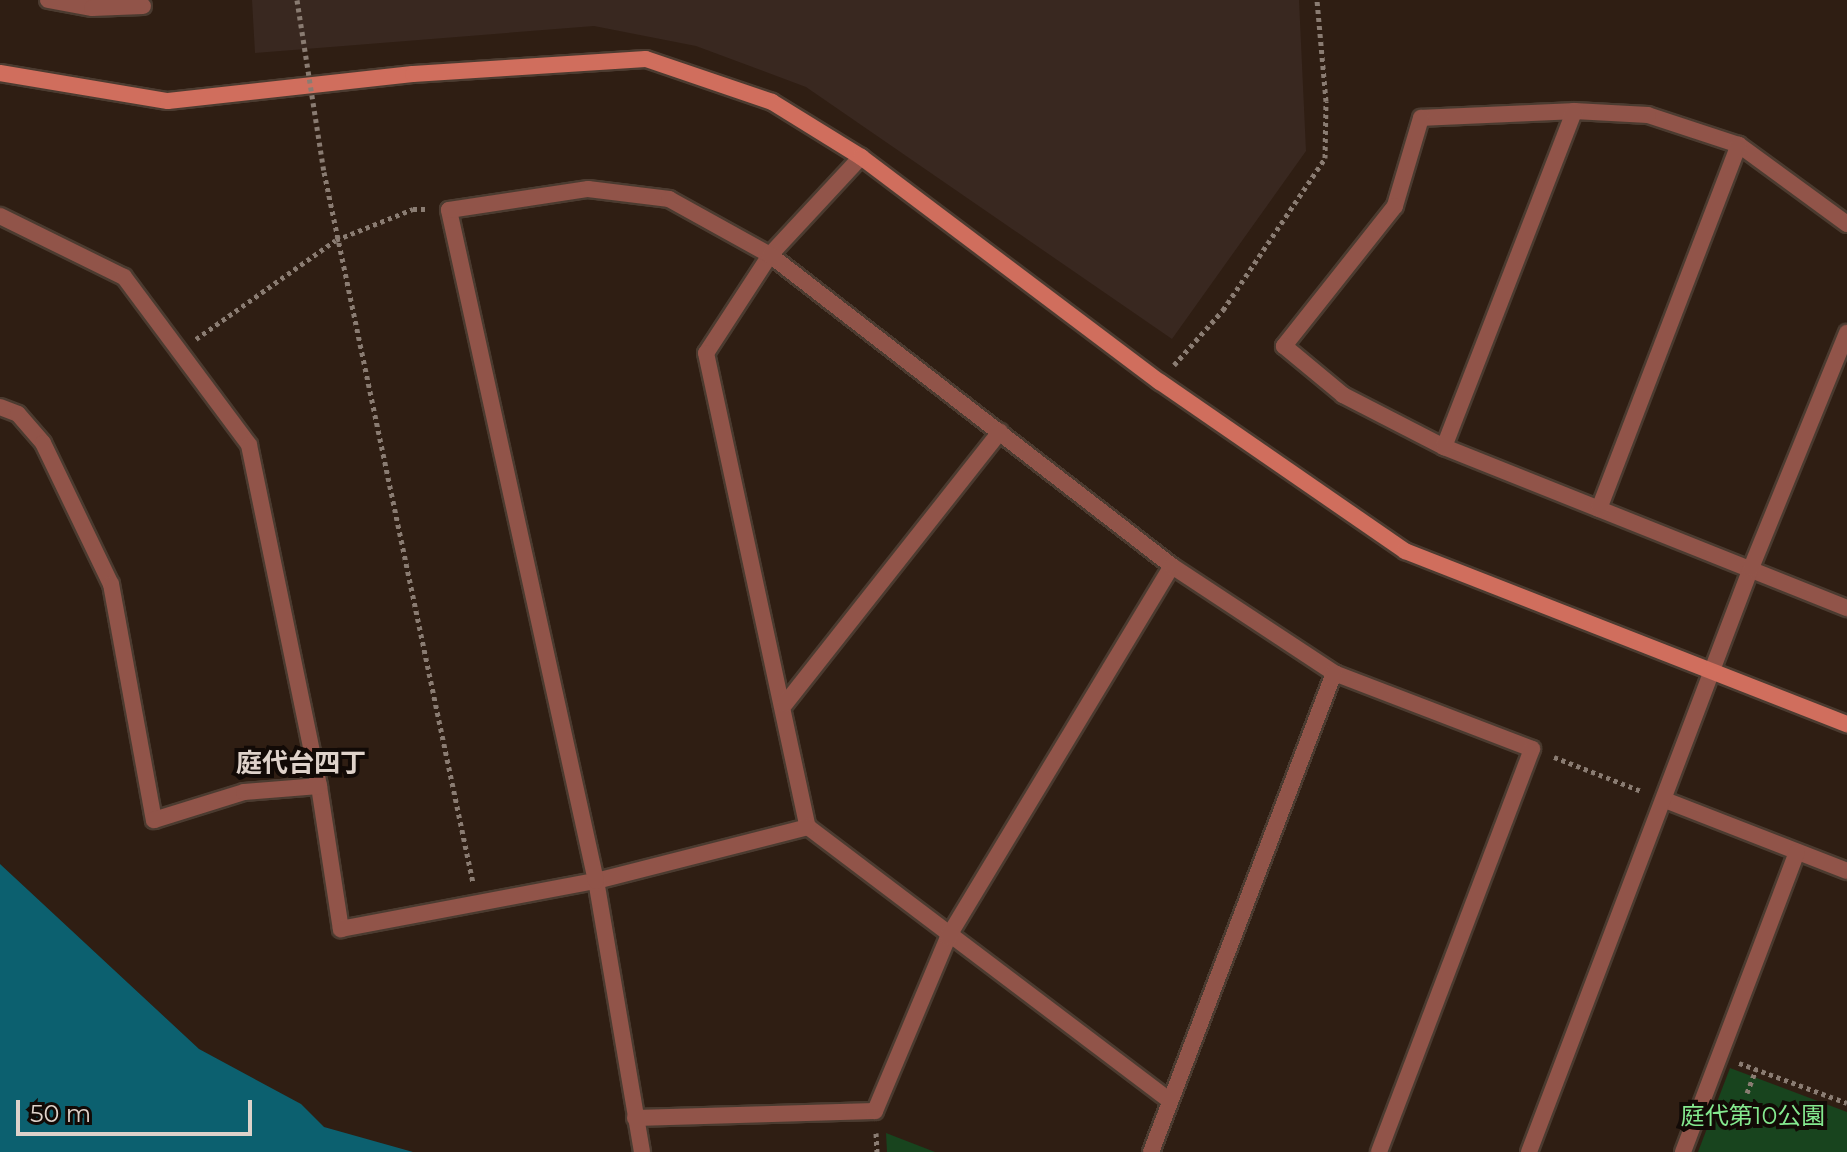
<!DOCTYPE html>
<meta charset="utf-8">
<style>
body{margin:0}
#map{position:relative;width:1847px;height:1152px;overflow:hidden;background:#2f1e13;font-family:Montserrat,"Noto Sans JP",sans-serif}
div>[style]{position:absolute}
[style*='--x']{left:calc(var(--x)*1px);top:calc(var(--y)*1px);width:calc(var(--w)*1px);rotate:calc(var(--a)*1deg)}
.education>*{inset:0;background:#392820}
.green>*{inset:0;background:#18441e}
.water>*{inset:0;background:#0c606f}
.path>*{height:5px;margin-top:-2.5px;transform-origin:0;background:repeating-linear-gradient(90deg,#8a7c72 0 4px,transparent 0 8px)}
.roads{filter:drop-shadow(2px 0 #4b3b30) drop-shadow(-2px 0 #4b3b30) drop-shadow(0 2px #4b3b30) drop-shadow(0 -2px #4b3b30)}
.lane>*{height:16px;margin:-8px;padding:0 8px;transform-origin:8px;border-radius:8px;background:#915449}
.street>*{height:16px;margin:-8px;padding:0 8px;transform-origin:8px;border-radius:8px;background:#915449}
.secondary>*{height:16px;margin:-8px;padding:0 8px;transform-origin:8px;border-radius:8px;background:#d06e5d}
.path-bridge>*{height:5px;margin-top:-2.5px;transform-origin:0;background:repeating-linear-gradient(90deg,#8a7c72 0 4px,transparent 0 8px)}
span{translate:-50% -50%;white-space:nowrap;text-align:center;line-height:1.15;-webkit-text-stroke:8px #120a06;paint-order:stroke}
.park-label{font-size:24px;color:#84e98f}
.neighbourhood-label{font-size:26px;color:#ded2ca;font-weight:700}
.scale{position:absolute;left:16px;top:1100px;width:236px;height:36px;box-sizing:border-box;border:4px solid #ded2ca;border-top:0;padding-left:10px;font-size:24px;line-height:28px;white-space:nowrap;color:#ded2ca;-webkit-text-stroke:6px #120a06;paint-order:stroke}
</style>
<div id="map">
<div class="education">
<div style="clip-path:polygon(252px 0,1299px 0,1306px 151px,1172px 339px,806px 87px,696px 46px,594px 26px,255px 53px)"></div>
</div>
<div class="green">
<div style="clip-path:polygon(1730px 1068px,1847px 1112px,1847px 1152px,1698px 1152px)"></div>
<div style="clip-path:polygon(886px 1133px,935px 1152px,887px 1152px)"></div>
</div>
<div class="water">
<div style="clip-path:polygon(0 864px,199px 1049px,301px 1104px,324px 1127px,413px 1152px,0 1152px)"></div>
</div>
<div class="path">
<div style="--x:324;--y:172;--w:726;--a:78.16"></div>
<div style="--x:196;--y:339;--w:171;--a:-35.3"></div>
<div style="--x:336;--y:240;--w:83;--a:-21.9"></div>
<div style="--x:413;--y:209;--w:15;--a:0"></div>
<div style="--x:1174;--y:365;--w:74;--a:-48.3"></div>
<div style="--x:1223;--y:310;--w:183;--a:-56.1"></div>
<div style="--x:1325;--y:158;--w:57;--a:-89"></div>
<div style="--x:1326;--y:101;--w:101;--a:-95.1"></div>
<div style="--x:1554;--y:757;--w:93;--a:21.3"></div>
<div style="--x:1739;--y:1063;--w:115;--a:20.3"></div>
<div style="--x:1747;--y:1093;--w:25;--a:-69"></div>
<div style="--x:876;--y:1133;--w:19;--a:87"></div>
</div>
<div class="roads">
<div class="lane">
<div style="--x:48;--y:0;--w:45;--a:10.3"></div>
<div style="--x:92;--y:8;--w:51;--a:-2.2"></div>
</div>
<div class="street">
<div style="--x:861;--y:157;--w:134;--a:132.9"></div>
<div style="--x:770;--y:255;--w:117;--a:123.1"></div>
<div style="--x:706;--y:353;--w:485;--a:77.9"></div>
<div style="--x:808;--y:827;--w:453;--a:37.1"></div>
<div style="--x:0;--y:216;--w:138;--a:26.2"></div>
<div style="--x:124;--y:277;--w:209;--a:53.3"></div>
<div style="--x:249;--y:445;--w:348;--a:78.4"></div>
<div style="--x:319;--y:786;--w:145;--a:81.3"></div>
<div style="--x:341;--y:929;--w:259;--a:-10.7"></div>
<div style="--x:596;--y:881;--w:219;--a:-14.3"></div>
<div style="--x:1847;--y:224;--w:134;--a:-143.8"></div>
<div style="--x:1739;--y:145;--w:96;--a:-161.8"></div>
<div style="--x:1648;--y:115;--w:74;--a:-176.9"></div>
<div style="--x:1574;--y:111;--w:153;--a:177.4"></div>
<div style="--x:1421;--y:118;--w:92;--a:106.5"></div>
<div style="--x:1395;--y:206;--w:179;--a:128.4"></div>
<div style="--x:1284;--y:346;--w:77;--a:39.7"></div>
<div style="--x:1343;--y:395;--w:114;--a:27.2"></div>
<div style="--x:1444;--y:447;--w:434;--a:21.8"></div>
<div style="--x:0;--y:407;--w:19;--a:21"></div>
<div style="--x:18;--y:414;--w:38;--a:49"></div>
<div style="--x:43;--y:443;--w:157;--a:64.3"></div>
<div style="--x:111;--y:584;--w:240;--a:79.7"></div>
<div style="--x:154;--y:820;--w:94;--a:-17.3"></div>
<div style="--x:244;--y:792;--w:75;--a:-4.6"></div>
<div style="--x:1444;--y:447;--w:360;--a:-68.8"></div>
<div style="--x:1599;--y:509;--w:390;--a:-69"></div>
<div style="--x:785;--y:704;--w:347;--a:-51.7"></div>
<div style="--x:1665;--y:800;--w:195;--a:21.3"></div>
<div style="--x:635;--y:1118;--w:240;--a:-1.7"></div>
<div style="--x:875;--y:1111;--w:189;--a:-67.2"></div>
<div style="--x:948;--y:937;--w:433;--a:-58.9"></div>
<div style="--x:642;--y:1152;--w:275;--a:-99.6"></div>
<div style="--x:596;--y:881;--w:687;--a:-102.36"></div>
<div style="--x:449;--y:210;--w:141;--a:-8.6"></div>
<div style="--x:588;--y:189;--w:82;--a:7"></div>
<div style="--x:669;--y:199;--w:115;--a:29"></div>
<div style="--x:770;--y:255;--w:508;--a:37.73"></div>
<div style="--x:1172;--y:566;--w:194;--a:33.4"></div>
<div style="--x:1334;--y:673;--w:212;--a:21"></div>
<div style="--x:1532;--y:749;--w:431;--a:110.8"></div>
<div style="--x:1151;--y:1152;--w:513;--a:-69.09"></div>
<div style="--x:1529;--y:1152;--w:625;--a:-69.19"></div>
<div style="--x:1751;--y:568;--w:254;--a:-67.8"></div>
<div style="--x:1683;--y:1152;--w:321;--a:-69.2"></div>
</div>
<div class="secondary">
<div style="--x:0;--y:73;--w:170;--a:9.5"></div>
<div style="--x:168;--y:101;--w:246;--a:-6.3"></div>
<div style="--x:413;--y:74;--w:233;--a:-3.7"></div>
<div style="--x:646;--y:59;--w:133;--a:18.8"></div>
<div style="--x:772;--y:102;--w:105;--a:31.7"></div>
<div style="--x:861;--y:157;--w:374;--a:37"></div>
<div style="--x:1160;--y:382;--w:298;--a:34.6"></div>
<div style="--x:1405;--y:551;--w:475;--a:21.4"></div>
</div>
</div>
<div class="path-bridge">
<div style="--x:297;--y:0;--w:174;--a:81.1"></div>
</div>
<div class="park-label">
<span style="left:1753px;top:1116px">庭代第10公園</span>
</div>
<div class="neighbourhood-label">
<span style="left:301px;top:764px">庭代台四丁</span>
</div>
<div class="scale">50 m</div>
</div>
